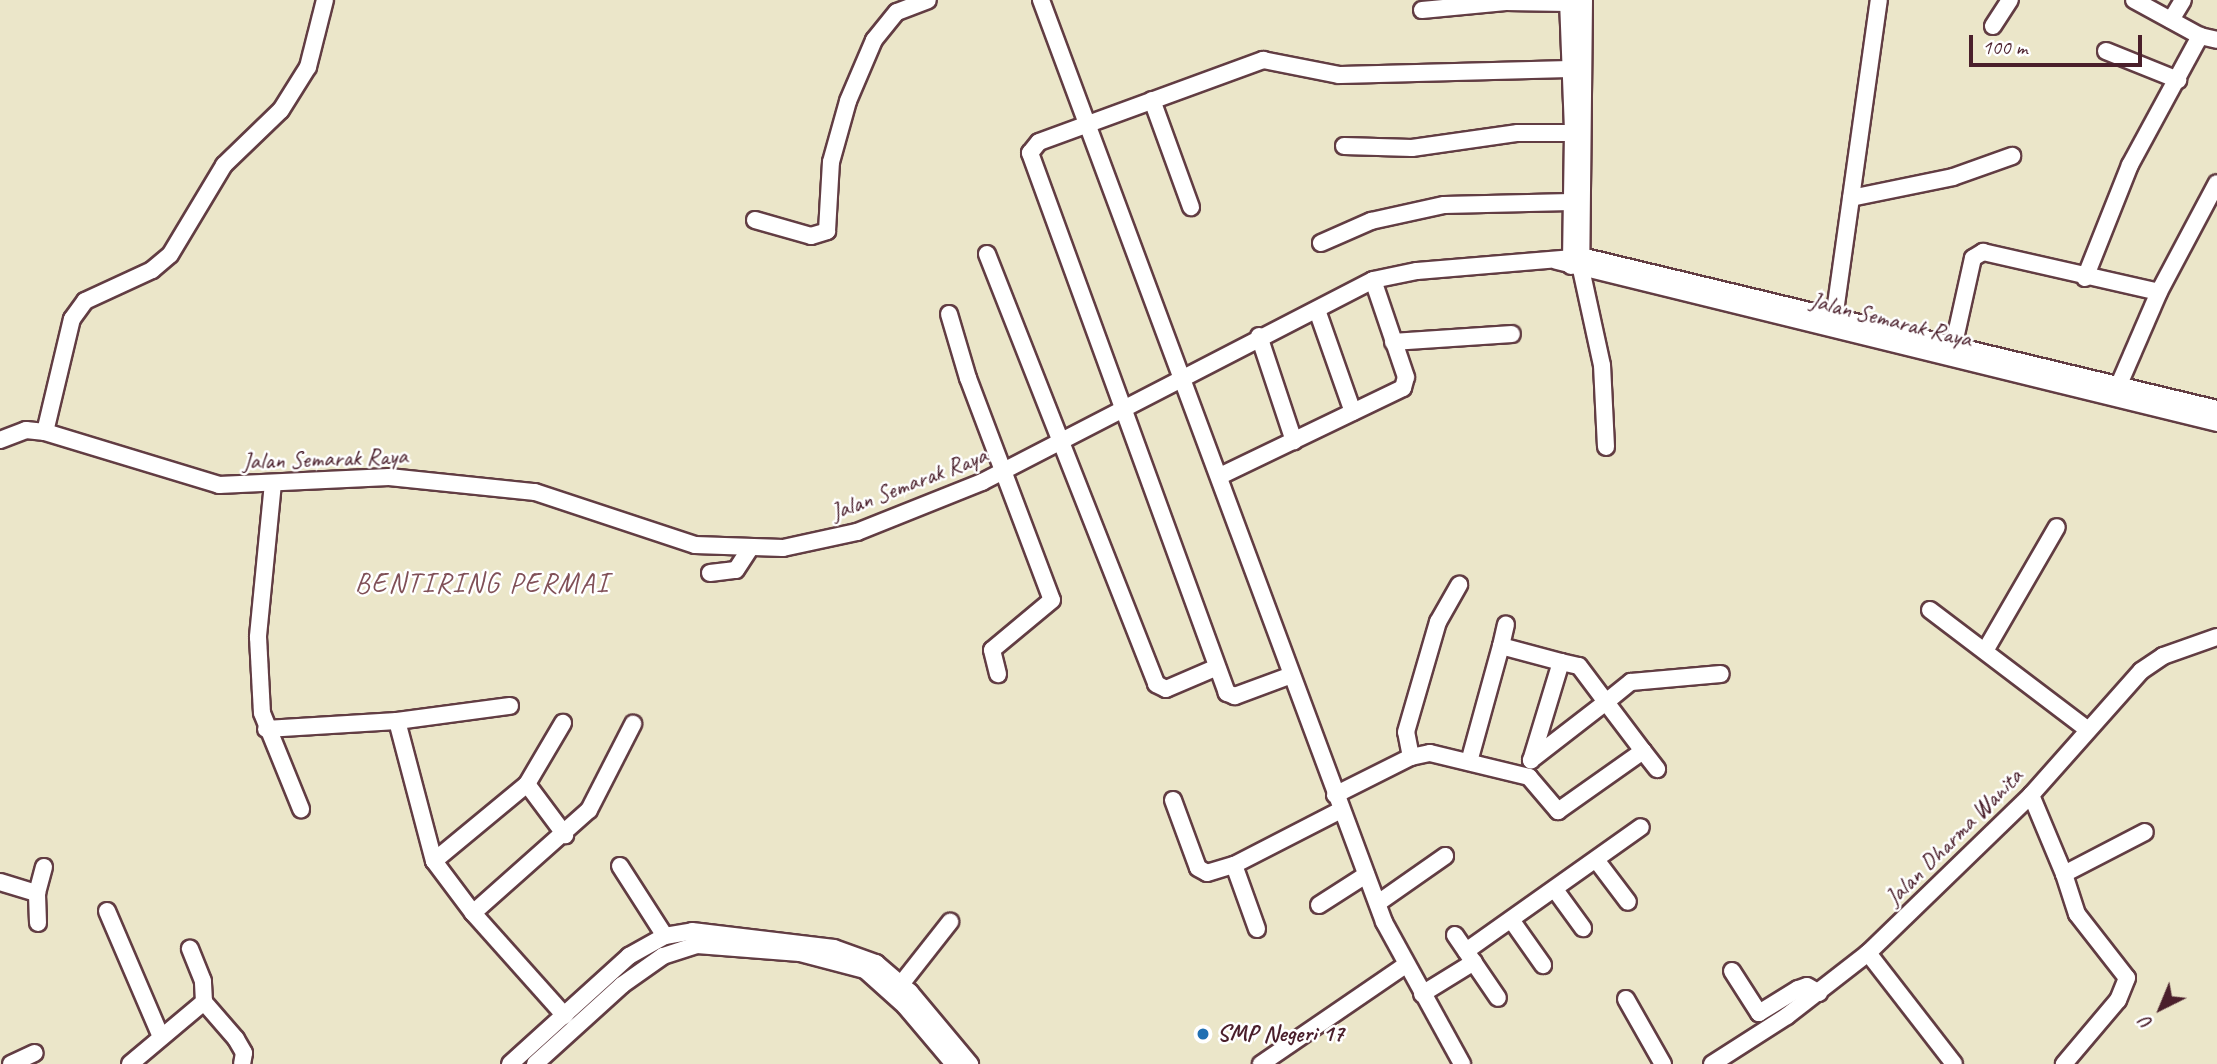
<!DOCTYPE html>
<style>
body{margin:0}
#map{position:relative;width:2217px;height:1064px;overflow:hidden;background:#ebe6c9;font-family:Caveat,sans-serif}
div>[style]{position:absolute}
[style*='--x']{left:calc(var(--x)*1px);top:calc(var(--y)*1px);width:calc(var(--w)*1px);rotate:calc(var(--a)*1deg)}
.roads{filter:drop-shadow(2px 0 #623d43) drop-shadow(-2px 0 #623d43) drop-shadow(0 2px #623d43) drop-shadow(0 -2px #623d43)}
.minor>*{height:16px;margin:-8px;padding:0 8px;transform-origin:8px;border-radius:8px;background:#fff}
.dots>*{width:19px;height:19px;translate:-50% -50%;box-sizing:border-box;border:4px solid #fff;border-radius:50%}
span{translate:-50% -50%;white-space:nowrap;text-align:center;line-height:1.15;-webkit-text-stroke:5px #fff;paint-order:stroke}
.street-label{font-size:24px;color:#4a1f2b}
.poi-label{font-size:24px;color:#4a1f2b;font-weight:700}
.left{translate:0 -50%;text-align:left}
.quarter-label{font-size:28px;color:#805057;letter-spacing:2px}
.north{position:absolute;left:2126px;top:973px;width:70px;height:70px;-webkit-text-stroke:5px #fff;paint-order:stroke;rotate:223deg;font-size:19px;font-weight:700;line-height:28px;text-align:center;color:#4a1f2b}
.north::after{content:'';display:block;margin:auto;width:24px;height:32px;background:#4a1f2b;clip-path:polygon(50% 0,100% 100%,50% 72%,0 100%)}
.scale{position:absolute;left:1969px;top:35px;width:173px;height:32px;box-sizing:border-box;border:4px solid #4a1f2b;border-top:0;padding-left:9px;font-size:21px;line-height:24px;white-space:nowrap;color:#4a1f2b;-webkit-text-stroke:5px #fff;paint-order:stroke}
</style>
<div id="map">
<div class="roads">
<div class="minor">
<div style="--x:1041;--y:0;--w:984;--a:69.59"></div>
<div style="--x:1384;--y:922;--w:162;--a:61.2"></div>
<div style="--x:1568;--y:0;--w:133;--a:87.8"></div>
<div style="--x:1573;--y:133;--w:133;--a:90.9"></div>
<div style="--x:1584;--y:0;--w:269;--a:90.6"></div>
<div style="--x:1581;--y:269;--w:98;--a:77.7"></div>
<div style="--x:1602;--y:365;--w:82;--a:87.2"></div>
<div style="--x:2134;--y:0;--w:75;--a:28.6"></div>
<div style="--x:2200;--y:36;--w:17;--a:13"></div>
<div style="--x:1422;--y:10;--w:84;--a:-5.4"></div>
<div style="--x:1506;--y:2;--w:62;--a:0.9"></div>
<div style="--x:2171;--y:20;--w:23;--a:-59"></div>
<div style="--x:1993;--y:26;--w:31;--a:-57"></div>
<div style="--x:2106;--y:51;--w:78;--a:21.9"></div>
<div style="--x:1152;--y:100;--w:114;--a:70"></div>
<div style="--x:1344;--y:146;--w:68;--a:1.7"></div>
<div style="--x:1412;--y:148;--w:107;--a:-8.1"></div>
<div style="--x:1518;--y:133;--w:55;--a:0"></div>
<div style="--x:1851;--y:198;--w:104;--a:-11.6"></div>
<div style="--x:1953;--y:177;--w:63;--a:-19.6"></div>
<div style="--x:755;--y:220;--w:58;--a:15.9"></div>
<div style="--x:811;--y:236;--w:17;--a:-17"></div>
<div style="--x:827;--y:231;--w:69;--a:-86.7"></div>
<div style="--x:831;--y:162;--w:63;--a:-74.4"></div>
<div style="--x:848;--y:101;--w:66;--a:-66.9"></div>
<div style="--x:874;--y:40;--w:36;--a:-51"></div>
<div style="--x:897;--y:12;--w:33;--a:-21"></div>
<div style="--x:1321;--y:243;--w:55;--a:-23.7"></div>
<div style="--x:1371;--y:221;--w:75;--a:-12.4"></div>
<div style="--x:1444;--y:205;--w:127;--a:-1.4"></div>
<div style="--x:987;--y:254;--w:462;--a:68.5"></div>
<div style="--x:1156;--y:684;--w:11;--a:27"></div>
<div style="--x:1166;--y:689;--w:53;--a:-23.2"></div>
<div style="--x:1557;--y:261;--w:680;--a:13.79"></div>
<div style="--x:2085;--y:278;--w:122;--a:-68.3"></div>
<div style="--x:2130;--y:165;--w:147;--a:-61.5"></div>
<div style="--x:1317;--y:310;--w:108;--a:70.6"></div>
<div style="--x:949;--y:314;--w:67;--a:73.5"></div>
<div style="--x:968;--y:378;--w:237;--a:69.3"></div>
<div style="--x:1052;--y:600;--w:78;--a:140.2"></div>
<div style="--x:992;--y:650;--w:25;--a:76"></div>
<div style="--x:1833;--y:326;--w:329;--a:-82"></div>
<div style="--x:1259;--y:336;--w:111;--a:71.6"></div>
<div style="--x:1393;--y:342;--w:119;--a:-3.8"></div>
<div style="--x:1953;--y:348;--w:92;--a:-77.5"></div>
<div style="--x:1973;--y:258;--w:12;--a:-31"></div>
<div style="--x:1983;--y:252;--w:180;--a:12.8"></div>
<div style="--x:2114;--y:396;--w:113;--a:-66.6"></div>
<div style="--x:2159;--y:292;--w:123;--a:-62"></div>
<div style="--x:45;--y:432;--w:116;--a:-76.6"></div>
<div style="--x:72;--y:319;--w:22;--a:-54"></div>
<div style="--x:85;--y:301;--w:74;--a:-24.8"></div>
<div style="--x:152;--y:270;--w:23;--a:-40"></div>
<div style="--x:170;--y:255;--w:105;--a:-59"></div>
<div style="--x:224;--y:165;--w:79;--a:-44"></div>
<div style="--x:281;--y:110;--w:51;--a:-57.9"></div>
<div style="--x:308;--y:67;--w:69;--a:-75.8"></div>
<div style="--x:0;--y:440;--w:28;--a:-21"></div>
<div style="--x:26;--y:430;--w:19;--a:6"></div>
<div style="--x:45;--y:432;--w:182;--a:16.9"></div>
<div style="--x:219;--y:485;--w:170;--a:-2.7"></div>
<div style="--x:389;--y:477;--w:147;--a:5.9"></div>
<div style="--x:535;--y:492;--w:169;--a:18.3"></div>
<div style="--x:695;--y:545;--w:88;--a:2"></div>
<div style="--x:783;--y:548;--w:76;--a:-12.2"></div>
<div style="--x:857;--y:532;--w:135;--a:-21.8"></div>
<div style="--x:982;--y:482;--w:440;--a:-27.3"></div>
<div style="--x:1373;--y:280;--w:45;--a:-11.6"></div>
<div style="--x:1417;--y:271;--w:169;--a:-4.8"></div>
<div style="--x:1585;--y:257;--w:650;--a:13.52"></div>
<div style="--x:1220;--y:476;--w:203;--a:-25.7"></div>
<div style="--x:1403;--y:388;--w:11;--a:-75"></div>
<div style="--x:1406;--y:377;--w:102;--a:-108.8"></div>
<div style="--x:273;--y:483;--w:155;--a:95.6"></div>
<div style="--x:258;--y:637;--w:76;--a:87"></div>
<div style="--x:262;--y:713;--w:104;--a:67.9"></div>
<div style="--x:710;--y:573;--w:26;--a:-7"></div>
<div style="--x:736;--y:570;--w:24;--a:-57"></div>
<div style="--x:1930;--y:610;--w:198;--a:37.2"></div>
<div style="--x:1501;--y:646;--w:22;--a:-77"></div>
<div style="--x:1985;--y:651;--w:143;--a:-59.9"></div>
<div style="--x:1561;--y:662;--w:18;--a:13"></div>
<div style="--x:1579;--y:666;--w:45;--a:53.1"></div>
<div style="--x:1606;--y:702;--w:32;--a:-39"></div>
<div style="--x:1631;--y:682;--w:90;--a:-5.1"></div>
<div style="--x:1289;--y:676;--w:58;--a:159.7"></div>
<div style="--x:1235;--y:696;--w:9;--a:-159"></div>
<div style="--x:1227;--y:693;--w:575;--a:-110.04"></div>
<div style="--x:1030;--y:153;--w:14;--a:-51"></div>
<div style="--x:1039;--y:142;--w:239;--a:-20.1"></div>
<div style="--x:1263;--y:60;--w:77;--a:11.2"></div>
<div style="--x:1339;--y:75;--w:232;--a:-1.5"></div>
<div style="--x:397;--y:721;--w:145;--a:75.2"></div>
<div style="--x:434;--y:861;--w:65;--a:53.1"></div>
<div style="--x:473;--y:913;--w:138;--a:48.2"></div>
<div style="--x:266;--y:729;--w:131;--a:-3.5"></div>
<div style="--x:397;--y:721;--w:114;--a:-7.6"></div>
<div style="--x:1643;--y:751;--w:23;--a:52"></div>
<div style="--x:1411;--y:757;--w:25;--a:-101"></div>
<div style="--x:1406;--y:732;--w:115;--a:-73.8"></div>
<div style="--x:1438;--y:622;--w:43;--a:-60.4"></div>
<div style="--x:1469;--y:762;--w:120;--a:-74.6"></div>
<div style="--x:1501;--y:646;--w:62;--a:14.9"></div>
<div style="--x:1561;--y:662;--w:103;--a:106.9"></div>
<div style="--x:527;--y:784;--w:64;--a:53.3"></div>
<div style="--x:1335;--y:795;--w:85;--a:-26.6"></div>
<div style="--x:1411;--y:757;--w:19;--a:-12"></div>
<div style="--x:1430;--y:753;--w:102;--a:13.6"></div>
<div style="--x:1529;--y:777;--w:45;--a:49.5"></div>
<div style="--x:1558;--y:811;--w:104;--a:-35.2"></div>
<div style="--x:1643;--y:751;--w:61;--a:-127.1"></div>
<div style="--x:1606;--y:702;--w:95;--a:142.3"></div>
<div style="--x:2031;--y:795;--w:86;--a:67.3"></div>
<div style="--x:2064;--y:874;--w:91;--a:-27.4"></div>
<div style="--x:1173;--y:800;--w:72;--a:69.8"></div>
<div style="--x:1198;--y:868;--w:10;--a:29"></div>
<div style="--x:1207;--y:873;--w:28;--a:-17"></div>
<div style="--x:1234;--y:865;--w:120;--a:-27.2"></div>
<div style="--x:434;--y:861;--w:121;--a:-39.6"></div>
<div style="--x:527;--y:784;--w:71;--a:-59.5"></div>
<div style="--x:1597;--y:861;--w:51;--a:52.9"></div>
<div style="--x:1234;--y:865;--w:68;--a:70.2"></div>
<div style="--x:620;--y:866;--w:83;--a:57.3"></div>
<div style="--x:2064;--y:874;--w:42;--a:72"></div>
<div style="--x:2077;--y:914;--w:81;--a:52"></div>
<div style="--x:2127;--y:978;--w:24;--a:112"></div>
<div style="--x:2118;--y:1000;--w:84;--a:130.2"></div>
<div style="--x:0;--y:882;--w:39;--a:17"></div>
<div style="--x:1556;--y:891;--w:46;--a:53.9"></div>
<div style="--x:1378;--y:903;--w:82;--a:-35"></div>
<div style="--x:1319;--y:905;--w:56;--a:-32.6"></div>
<div style="--x:107;--y:911;--w:137;--a:66.8"></div>
<div style="--x:473;--y:913;--w:155;--a:-41.6"></div>
<div style="--x:589;--y:810;--w:97;--a:-62.9"></div>
<div style="--x:1512;--y:921;--w:54;--a:54.8"></div>
<div style="--x:38;--y:923;--w:30;--a:-92"></div>
<div style="--x:37;--y:893;--w:27;--a:-75"></div>
<div style="--x:1455;--y:935;--w:76;--a:55.7"></div>
<div style="--x:1466;--y:951;--w:214;--a:-35.3"></div>
<div style="--x:1868;--y:953;--w:140;--a:52.2"></div>
<div style="--x:1732;--y:971;--w:50;--a:57.3"></div>
<div style="--x:1759;--y:1013;--w:46;--a:-31.6"></div>
<div style="--x:1798;--y:989;--w:9;--a:-18"></div>
<div style="--x:1807;--y:986;--w:14;--a:30"></div>
<div style="--x:902;--y:983;--w:78;--a:-51.8"></div>
<div style="--x:1422;--y:994;--w:61;--a:-31.6"></div>
<div style="--x:1626;--y:999;--w:75;--a:60.4"></div>
<div style="--x:204;--y:1002;--w:49;--a:49.1"></div>
<div style="--x:236;--y:1039;--w:16;--a:60"></div>
<div style="--x:244;--y:1053;--w:11;--a:100"></div>
<div style="--x:11;--y:1064;--w:26;--a:-25"></div>
<div style="--x:130;--y:1064;--w:97;--a:-40"></div>
<div style="--x:204;--y:1002;--w:21;--a:-93"></div>
<div style="--x:203;--y:981;--w:35;--a:-112"></div>
<div style="--x:510;--y:1064;--w:161;--a:-42.2"></div>
<div style="--x:629;--y:956;--w:41;--a:-29.1"></div>
<div style="--x:665;--y:936;--w:27;--a:-10"></div>
<div style="--x:692;--y:931;--w:143;--a:6.8"></div>
<div style="--x:834;--y:948;--w:45;--a:19.7"></div>
<div style="--x:876;--y:963;--w:45;--a:40.5"></div>
<div style="--x:910;--y:992;--w:94;--a:50.2"></div>
<div style="--x:535;--y:1064;--w:118;--a:-42.2"></div>
<div style="--x:622;--y:985;--w:50;--a:-35.3"></div>
<div style="--x:663;--y:956;--w:36;--a:-18"></div>
<div style="--x:697;--y:945;--w:103;--a:4.4"></div>
<div style="--x:800;--y:953;--w:67;--a:14.7"></div>
<div style="--x:865;--y:970;--w:54;--a:42"></div>
<div style="--x:905;--y:1006;--w:76;--a:49.8"></div>
<div style="--x:1261;--y:1064;--w:173;--a:-34.4"></div>
<div style="--x:1712;--y:1064;--w:89;--a:-32.6"></div>
<div style="--x:1787;--y:1016;--w:103;--a:-37.9"></div>
<div style="--x:1868;--y:953;--w:227;--a:-44.1"></div>
<div style="--x:2031;--y:795;--w:166;--a:-48.4"></div>
<div style="--x:2141;--y:671;--w:27;--a:-34"></div>
<div style="--x:2163;--y:656;--w:57;--a:-19.4"></div>
</div>
</div>
<div class="dots">
<div style="left:1203px;top:1034px;background:#1f6fb2"></div>
</div>
<div class="street-label">
<span style="left:1891px;top:320px;rotate:14deg">Jalan Semarak Raya</span>
<span style="left:325px;top:459px;rotate:-2deg">Jalan Semarak Raya</span>
<span style="left:909px;top:484px;rotate:-21deg">Jalan Semarak Raya</span>
<span style="left:1954px;top:837px;rotate:-45deg">Jalan Dharma Wanita</span>
</div>
<div class="poi-label">
<span class="left" style="left:1217px;top:1034px">SMP Negeri 17</span>
</div>
<div class="quarter-label">
<span style="left:482px;top:583px">BENTIRING PERMAI</span>
</div>
<div class="north">U</div>
<div class="scale">100 m</div>
</div>
